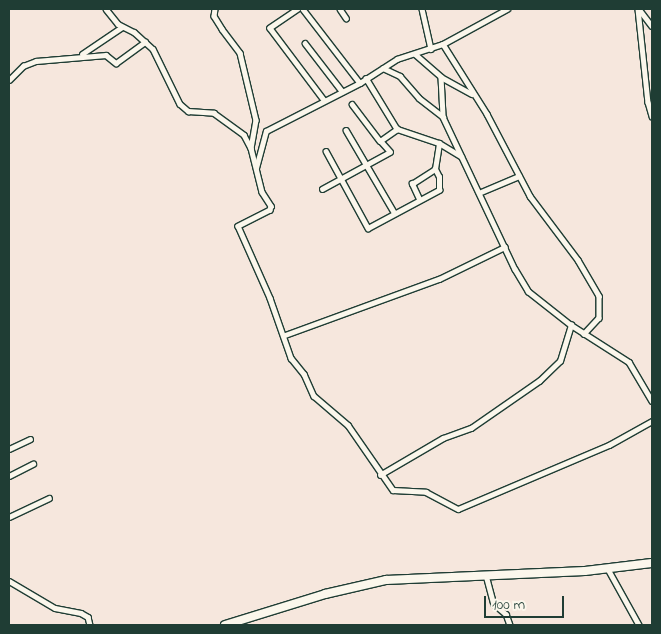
<!DOCTYPE html>
<style>
body{margin:0}
#map{position:relative;width:661px;height:634px;overflow:hidden;background:#f6e7dd;font-family:"Indie Flower",sans-serif}
div>[style]{position:absolute}
[style*='--x']{left:calc(var(--x)*1px);top:calc(var(--y)*1px);width:calc(var(--w)*1px);rotate:calc(var(--a)*1deg)}
.roads{filter:drop-shadow(1px 0 #1f3d34) drop-shadow(-1px 0 #1f3d34) drop-shadow(0 1px #1f3d34) drop-shadow(0 -1px #1f3d34)}
.minor>*{height:4.5px;margin:-2.25px;padding:0 2.25px;transform-origin:2.25px;border-radius:2.25px;background:#fbf7ec}
.primary>*{height:8px;margin:-4px;padding:0 4px;transform-origin:4px;border-radius:4px;background:#fbf7ec}
span{translate:-50% -50%;white-space:nowrap;text-align:center;line-height:1.15;-webkit-text-stroke:4.5px #fbf7ec;paint-order:stroke}
.frame{position:absolute;inset:0;border:10px solid #1f3d34;pointer-events:none}
.scale{position:absolute;left:484px;top:596px;width:80px;height:22px;box-sizing:border-box;border:2px solid #1f3d34;border-top:0;padding-left:6px;font-size:15px;line-height:18px;white-space:nowrap;color:#1f3d34;-webkit-text-stroke:4px #fbf7ec;paint-order:stroke}
</style>
<div id="map">
<div class="roads">
<div class="minor">
<div style="--x:106;--y:9;--w:19;--a:51"></div>
<div style="--x:118;--y:24;--w:18;--a:27"></div>
<div style="--x:134;--y:32;--w:25;--a:42"></div>
<div style="--x:153;--y:49;--w:61;--a:63.9"></div>
<div style="--x:180;--y:104;--w:11;--a:41"></div>
<div style="--x:188;--y:111;--w:26;--a:4"></div>
<div style="--x:214;--y:113;--w:37;--a:36"></div>
<div style="--x:244;--y:135;--w:15;--a:62"></div>
<div style="--x:251;--y:148;--w:45;--a:76"></div>
<div style="--x:262;--y:192;--w:17;--a:57"></div>
<div style="--x:271;--y:206;--w:4;--a:104"></div>
<div style="--x:270;--y:210;--w:36;--a:153"></div>
<div style="--x:238;--y:226;--w:79;--a:66"></div>
<div style="--x:270;--y:298;--w:64;--a:70.7"></div>
<div style="--x:291;--y:358;--w:21;--a:51"></div>
<div style="--x:304;--y:374;--w:24;--a:66"></div>
<div style="--x:314;--y:396;--w:45;--a:40.5"></div>
<div style="--x:348;--y:425;--w:79;--a:55.3"></div>
<div style="--x:393;--y:490;--w:33;--a:3"></div>
<div style="--x:426;--y:492;--w:36;--a:28"></div>
<div style="--x:458;--y:509;--w:164;--a:-23"></div>
<div style="--x:609;--y:445;--w:49;--a:-29.2"></div>
<div style="--x:215;--y:9;--w:7;--a:98"></div>
<div style="--x:214;--y:16;--w:15;--a:58"></div>
<div style="--x:222;--y:29;--w:30;--a:53"></div>
<div style="--x:240;--y:53;--w:69;--a:76.6"></div>
<div style="--x:256;--y:120;--w:28;--a:100"></div>
<div style="--x:298;--y:9;--w:34;--a:146"></div>
<div style="--x:270;--y:28;--w:90;--a:53.1"></div>
<div style="--x:303;--y:9;--w:93;--a:52.4"></div>
<div style="--x:340;--y:9;--w:11;--a:56"></div>
<div style="--x:422;--y:9;--w:41;--a:77.3"></div>
<div style="--x:638;--y:9;--w:94;--a:83.9"></div>
<div style="--x:648;--y:102;--w:15;--a:74"></div>
<div style="--x:639;--y:9;--w:21;--a:53"></div>
<div style="--x:305;--y:43;--w:61;--a:52.4"></div>
<div style="--x:443;--y:44;--w:83;--a:57.8"></div>
<div style="--x:487;--y:114;--w:93;--a:62.3"></div>
<div style="--x:530;--y:196;--w:80;--a:53.1"></div>
<div style="--x:578;--y:260;--w:42;--a:59.7"></div>
<div style="--x:599;--y:296;--w:22;--a:90"></div>
<div style="--x:599;--y:318;--w:22;--a:133"></div>
<div style="--x:82;--y:54;--w:48;--a:-34"></div>
<div style="--x:415;--y:54;--w:35;--a:41"></div>
<div style="--x:441;--y:77;--w:35;--a:29"></div>
<div style="--x:383;--y:68;--w:19;--a:25"></div>
<div style="--x:400;--y:76;--w:29;--a:49"></div>
<div style="--x:419;--y:98;--w:31;--a:38"></div>
<div style="--x:443;--y:117;--w:168;--a:64.7"></div>
<div style="--x:515;--y:269;--w:26;--a:59"></div>
<div style="--x:528;--y:291;--w:55;--a:38.3"></div>
<div style="--x:571;--y:325;--w:69;--a:32.5"></div>
<div style="--x:629;--y:362;--w:45;--a:59.5"></div>
<div style="--x:441;--y:77;--w:39;--a:87"></div>
<div style="--x:366;--y:78;--w:60;--a:58.7"></div>
<div style="--x:397;--y:129;--w:44;--a:18.4"></div>
<div style="--x:439;--y:143;--w:26;--a:31"></div>
<div style="--x:9;--y:80;--w:20;--a:-45"></div>
<div style="--x:23;--y:66;--w:14;--a:-21"></div>
<div style="--x:36;--y:61;--w:70;--a:-4.9"></div>
<div style="--x:106;--y:55;--w:13;--a:39"></div>
<div style="--x:116;--y:63;--w:36;--a:-36"></div>
<div style="--x:352;--y:104;--w:46;--a:52.9"></div>
<div style="--x:346;--y:130;--w:95;--a:59.7"></div>
<div style="--x:326;--y:151;--w:88;--a:61.4"></div>
<div style="--x:368;--y:228;--w:81;--a:-28.2"></div>
<div style="--x:439;--y:190;--w:13;--a:-90"></div>
<div style="--x:439;--y:177;--w:9;--a:-117"></div>
<div style="--x:435;--y:169;--w:26;--a:-81"></div>
<div style="--x:256;--y:168;--w:38;--a:-75"></div>
<div style="--x:266;--y:131;--w:106;--a:-27.1"></div>
<div style="--x:360;--y:83;--w:44;--a:-33"></div>
<div style="--x:397;--y:59;--w:48;--a:-18.1"></div>
<div style="--x:443;--y:44;--w:73;--a:-28.7"></div>
<div style="--x:322;--y:189;--w:77;--a:-28.6"></div>
<div style="--x:390;--y:152;--w:15;--a:-132"></div>
<div style="--x:380;--y:141;--w:21;--a:-35"></div>
<div style="--x:481;--y:192;--w:41;--a:-22.8"></div>
<div style="--x:419;--y:199;--w:17;--a:-115"></div>
<div style="--x:412;--y:184;--w:27;--a:-33"></div>
<div style="--x:285;--y:335;--w:164;--a:-20"></div>
<div style="--x:439;--y:279;--w:73;--a:-25.9"></div>
<div style="--x:9;--y:449;--w:23;--a:-25"></div>
<div style="--x:380;--y:475;--w:73;--a:-30.4"></div>
<div style="--x:443;--y:438;--w:30;--a:-20"></div>
<div style="--x:471;--y:428;--w:83;--a:-34.7"></div>
<div style="--x:539;--y:381;--w:29;--a:-44"></div>
<div style="--x:560;--y:361;--w:38;--a:-73"></div>
<div style="--x:9;--y:476;--w:27;--a:-27"></div>
<div style="--x:9;--y:517;--w:44;--a:-25.4"></div>
<div style="--x:608;--y:569;--w:64;--a:61"></div>
<div style="--x:486;--y:575;--w:30;--a:75"></div>
<div style="--x:494;--y:604;--w:16;--a:40"></div>
<div style="--x:506;--y:614;--w:12;--a:70"></div>
<div style="--x:9;--y:581;--w:53;--a:30.4"></div>
<div style="--x:55;--y:608;--w:26;--a:11"></div>
<div style="--x:81;--y:613;--w:8;--a:30"></div>
<div style="--x:88;--y:617;--w:8;--a:76"></div>
</div>
<div class="primary">
<div style="--x:225;--y:625;--w:105;--a:-17.2"></div>
<div style="--x:325;--y:594;--w:63;--a:-12.9"></div>
<div style="--x:386;--y:580;--w:199;--a:-2.6"></div>
<div style="--x:585;--y:571;--w:67;--a:-6.8"></div>
</div>
</div>
<div class="frame"></div>
<div class="scale">100 m</div>
</div>
